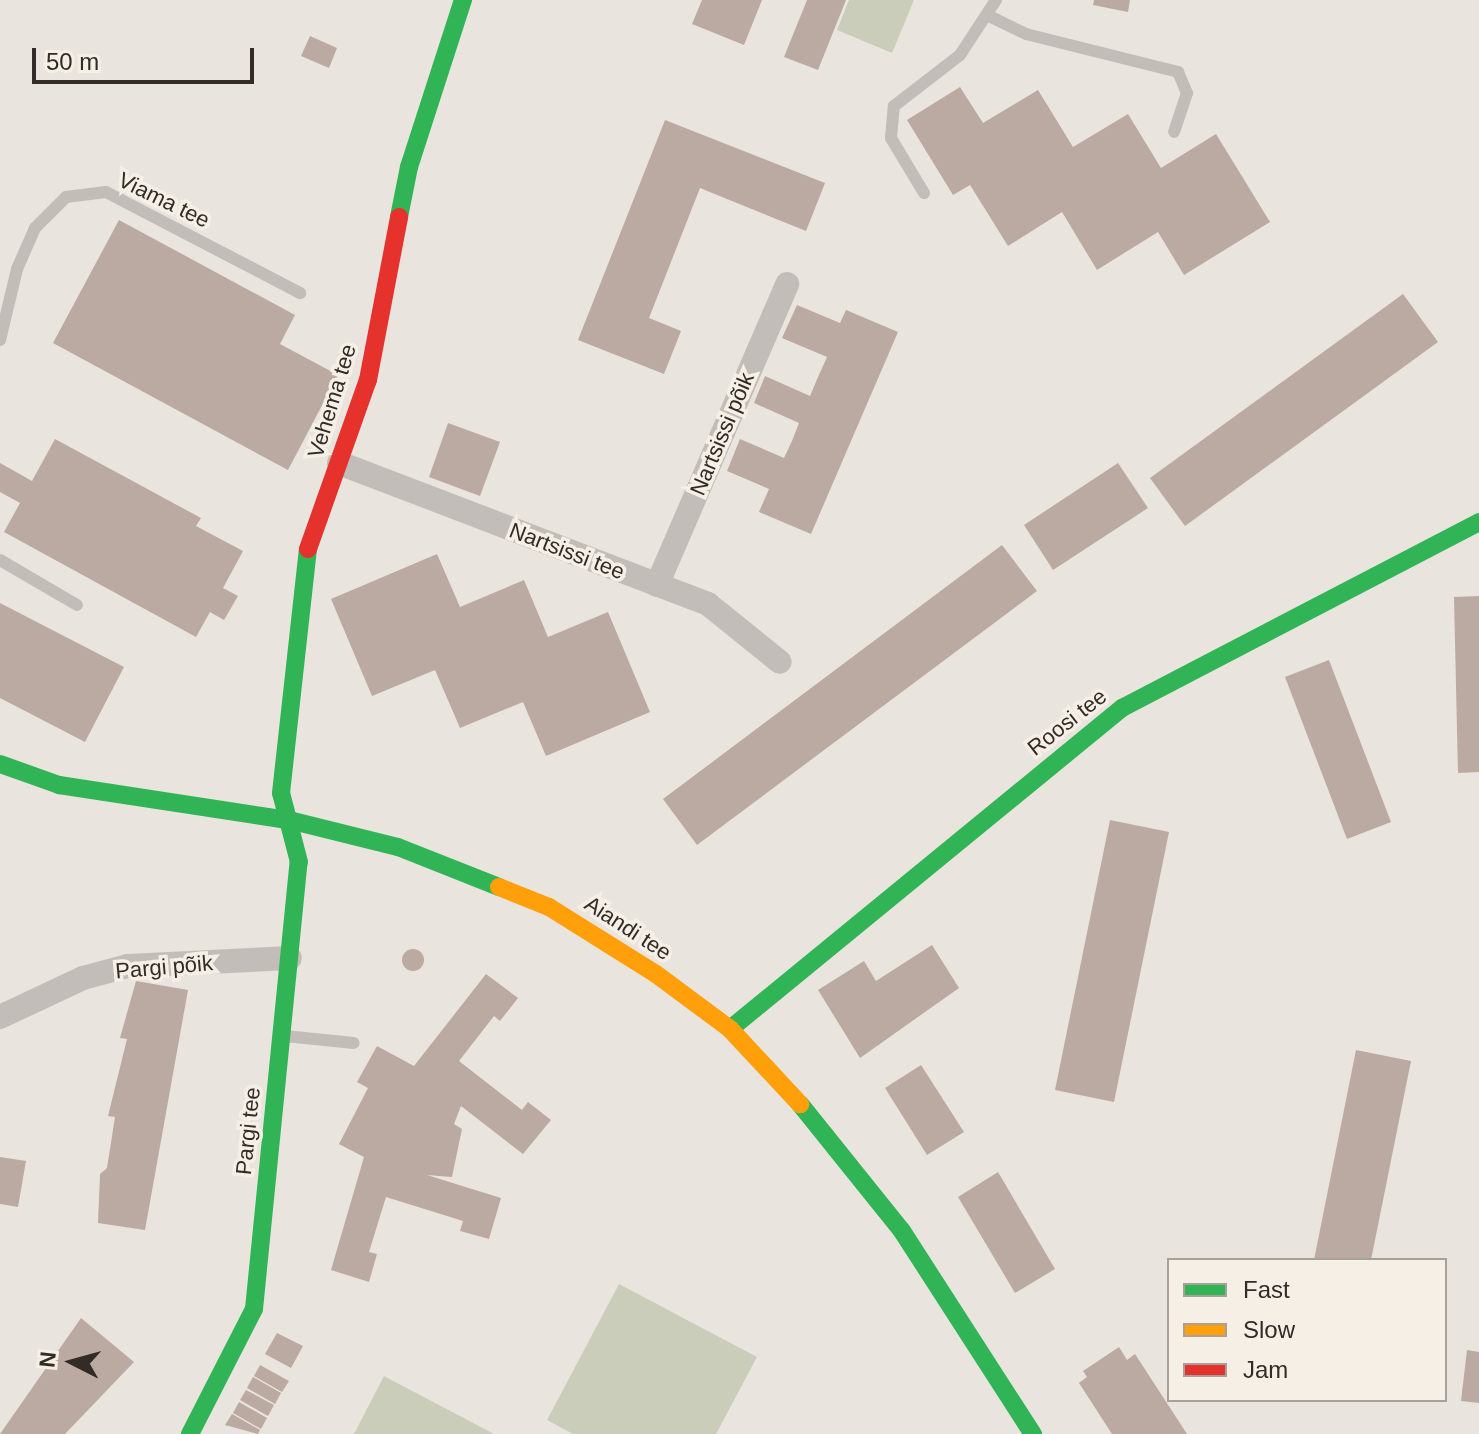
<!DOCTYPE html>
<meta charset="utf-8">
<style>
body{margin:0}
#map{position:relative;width:1479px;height:1434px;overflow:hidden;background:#eae4de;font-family:Arial,sans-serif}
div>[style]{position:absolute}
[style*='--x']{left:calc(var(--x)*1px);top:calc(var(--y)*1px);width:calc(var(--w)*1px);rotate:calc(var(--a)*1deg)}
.green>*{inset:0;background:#cacdba}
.building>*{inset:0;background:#bbaaa2}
.round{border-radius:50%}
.lane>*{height:12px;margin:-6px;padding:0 6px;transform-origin:6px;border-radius:6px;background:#c2bdb8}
.street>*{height:24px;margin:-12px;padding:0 12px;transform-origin:12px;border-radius:12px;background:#c2bdb8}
.fast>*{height:18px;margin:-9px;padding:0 9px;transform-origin:9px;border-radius:9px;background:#30b455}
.slow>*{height:18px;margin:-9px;padding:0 9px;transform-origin:9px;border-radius:9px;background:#ff9f0a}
.jam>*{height:18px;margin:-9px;padding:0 9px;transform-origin:9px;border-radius:9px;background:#e5322d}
span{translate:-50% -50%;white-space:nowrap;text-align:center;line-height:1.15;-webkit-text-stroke:7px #f6efe6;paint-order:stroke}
.street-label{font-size:22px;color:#322b27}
.legend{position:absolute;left:1167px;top:1258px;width:280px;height:144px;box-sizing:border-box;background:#f6efe6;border:2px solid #a8a19a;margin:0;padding:10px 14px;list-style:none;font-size:24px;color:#322b27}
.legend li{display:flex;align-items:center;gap:16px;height:40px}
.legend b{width:40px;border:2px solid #a8a19a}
.north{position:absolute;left:32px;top:1322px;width:80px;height:80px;-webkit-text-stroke:6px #f6efe6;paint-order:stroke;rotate:276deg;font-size:22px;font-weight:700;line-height:32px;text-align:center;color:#322b27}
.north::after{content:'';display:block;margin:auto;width:28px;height:36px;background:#322b27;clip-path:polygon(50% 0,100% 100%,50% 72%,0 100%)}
.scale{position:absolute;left:32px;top:48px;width:222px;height:36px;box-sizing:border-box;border:4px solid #322b27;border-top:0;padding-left:10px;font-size:24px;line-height:28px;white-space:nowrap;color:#322b27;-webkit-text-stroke:6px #f6efe6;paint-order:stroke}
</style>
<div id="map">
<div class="green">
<div style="clip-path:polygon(849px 0,914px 0,892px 53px,837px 30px)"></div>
<div style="clip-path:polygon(619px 1284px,757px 1357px,716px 1434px,573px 1434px,547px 1420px)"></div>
<div style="clip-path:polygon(384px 1376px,494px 1434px,354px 1434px)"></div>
</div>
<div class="building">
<div style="clip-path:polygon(702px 0,762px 0,744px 45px,692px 24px)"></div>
<div style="clip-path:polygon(807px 0,846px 0,818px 70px,784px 57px)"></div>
<div style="clip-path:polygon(1094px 0,1130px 0,1128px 12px,1093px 5px)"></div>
<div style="clip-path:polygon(310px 36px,337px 48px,329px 68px,301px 56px)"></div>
<div style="clip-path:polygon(960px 87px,983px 123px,1038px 90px,1073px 147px,1128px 114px,1161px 168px,1216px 134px,1270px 222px,1184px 275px,1158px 232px,1097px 270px,1062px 212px,1008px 246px,970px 185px,953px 195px,907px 120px)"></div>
<div style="clip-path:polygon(665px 120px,825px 183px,806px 231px,700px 188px,649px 318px,681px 331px,664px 374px,578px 340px)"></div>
<div style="clip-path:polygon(119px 220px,295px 315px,280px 344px,338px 375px,288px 470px,53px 343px)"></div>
<div style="clip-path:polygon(1403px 294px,1438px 342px,1185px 526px,1150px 478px)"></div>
<div style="clip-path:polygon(797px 305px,840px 323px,846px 310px,898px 332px,811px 534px,759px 512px,769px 489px,727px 471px,740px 439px,784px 458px,792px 441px,799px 423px,754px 403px,765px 376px,810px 396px,818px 377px,827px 357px,782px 338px)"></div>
<div style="clip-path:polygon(448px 423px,500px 442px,480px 496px,429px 477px)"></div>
<div style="clip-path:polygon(55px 439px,201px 518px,196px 526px,243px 551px,223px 588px,238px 596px,224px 620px,210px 612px,196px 637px,4px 532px,20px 503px,0 492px,0 463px,32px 481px)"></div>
<div style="clip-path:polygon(1118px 463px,1148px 508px,1053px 570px,1024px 525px)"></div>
<div style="clip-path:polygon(1002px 545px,1037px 591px,697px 845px,663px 799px)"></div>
<div style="clip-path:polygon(437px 554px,460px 607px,524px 580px,548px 637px,608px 612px,650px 712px,546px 756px,523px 702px,460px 728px,435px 670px,372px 696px,331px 599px)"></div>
<div style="clip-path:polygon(1479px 596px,1479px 772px,1458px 773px,1454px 597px)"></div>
<div style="clip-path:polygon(0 603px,124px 667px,85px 742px,0 698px)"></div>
<div style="clip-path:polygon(1329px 660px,1391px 822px,1347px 839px,1285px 677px)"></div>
<div style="clip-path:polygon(1110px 820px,1169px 832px,1114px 1102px,1055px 1090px)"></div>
<div style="clip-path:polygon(932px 945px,959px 988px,860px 1058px,818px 990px,864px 961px,876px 981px)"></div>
<div class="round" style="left:402px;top:949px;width:22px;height:22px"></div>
<div style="clip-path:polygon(486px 974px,518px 998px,500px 1021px,494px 1016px,459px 1061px,522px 1110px,528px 1102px,551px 1120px,523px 1154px,461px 1106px,454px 1124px,462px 1129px,452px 1177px,427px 1175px,501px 1198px,489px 1239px,460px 1231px,463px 1221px,386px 1197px,369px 1252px,377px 1254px,369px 1282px,331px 1270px,364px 1157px,339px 1144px,368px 1088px,357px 1082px,377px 1046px,414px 1066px)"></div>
<div style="clip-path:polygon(136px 981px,188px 990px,145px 1230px,98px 1223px,100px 1174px,107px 1168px,115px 1117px,108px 1116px,127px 1039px,120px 1038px)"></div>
<div style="clip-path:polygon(1356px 1050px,1411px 1061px,1371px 1260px,1314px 1260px)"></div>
<div style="clip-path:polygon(921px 1065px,964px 1132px,927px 1155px,885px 1088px)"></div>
<div style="clip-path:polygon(0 1157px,26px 1161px,18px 1207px,0 1204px)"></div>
<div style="clip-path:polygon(998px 1172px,1055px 1269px,1015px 1293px,958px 1197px)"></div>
<div style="clip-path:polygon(81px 1318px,134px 1362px,65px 1434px,0 1434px)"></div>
<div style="clip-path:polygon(277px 1333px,303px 1346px,291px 1368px,265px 1354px)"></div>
<div style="clip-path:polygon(1119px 1347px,1127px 1360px,1135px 1354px,1187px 1434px,1112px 1434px,1079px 1383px,1087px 1377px,1083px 1371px)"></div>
<div style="clip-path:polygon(1467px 1350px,1479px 1352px,1479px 1403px,1461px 1401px)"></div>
<div style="clip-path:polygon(260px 1365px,289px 1381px,282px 1392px,254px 1376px)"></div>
<div style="clip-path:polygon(253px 1377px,281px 1393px,275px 1404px,247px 1388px)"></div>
<div style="clip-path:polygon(246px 1390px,274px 1405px,268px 1416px,240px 1400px)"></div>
<div style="clip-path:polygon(239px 1402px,267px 1418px,261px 1429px,233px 1413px)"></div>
<div style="clip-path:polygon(232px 1414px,260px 1430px,258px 1434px,225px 1425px)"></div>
</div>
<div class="lane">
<div style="--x:989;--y:16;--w:41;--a:25.9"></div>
<div style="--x:1026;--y:34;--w:157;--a:14"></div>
<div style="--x:1178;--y:72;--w:23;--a:67"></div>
<div style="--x:1187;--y:93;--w:41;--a:108.4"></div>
<div style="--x:924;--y:193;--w:64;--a:-121"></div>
<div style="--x:891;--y:138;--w:32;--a:-85"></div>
<div style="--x:894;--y:106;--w:83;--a:-37.7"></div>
<div style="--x:960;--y:55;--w:66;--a:-56.8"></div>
<div style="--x:0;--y:340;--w:73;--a:-76.5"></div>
<div style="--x:17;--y:269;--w:45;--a:-66.3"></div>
<div style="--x:35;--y:228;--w:44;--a:-45"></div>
<div style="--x:66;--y:197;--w:40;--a:-7.1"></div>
<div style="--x:106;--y:192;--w:219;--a:27.5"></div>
<div style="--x:0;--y:560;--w:89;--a:30.3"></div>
<div style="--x:285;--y:1036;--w:69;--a:5.8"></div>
</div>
<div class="street">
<div style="--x:339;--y:463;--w:395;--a:20.9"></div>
<div style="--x:708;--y:604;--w:92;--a:38.9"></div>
<div style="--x:657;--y:585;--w:328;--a:-66.6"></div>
<div style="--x:0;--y:1017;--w:92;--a:-25.2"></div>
<div style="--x:83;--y:978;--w:47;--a:-14.9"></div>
<div style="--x:128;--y:966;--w:162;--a:-2.8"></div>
</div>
<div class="fast">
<div style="--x:399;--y:217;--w:51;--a:-78.7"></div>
<div style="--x:409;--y:167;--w:176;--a:-72.1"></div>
<div style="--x:0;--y:764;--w:63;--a:19.6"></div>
<div style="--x:59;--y:785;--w:233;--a:8.7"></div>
<div style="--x:289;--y:820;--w:112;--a:13.9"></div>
<div style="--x:398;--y:847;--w:109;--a:21.6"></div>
<div style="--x:730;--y:1029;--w:507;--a:-39.31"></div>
<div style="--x:1122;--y:708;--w:403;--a:-27.5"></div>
<div style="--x:800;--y:1104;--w:163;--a:51.2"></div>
<div style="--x:902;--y:1231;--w:242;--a:57.2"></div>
<div style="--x:190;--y:1434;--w:140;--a:-62.9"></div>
<div style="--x:254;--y:1309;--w:449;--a:-84.3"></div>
<div style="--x:299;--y:862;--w:71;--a:-104.6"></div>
<div style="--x:281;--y:793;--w:245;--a:-83.7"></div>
</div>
<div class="slow">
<div style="--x:499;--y:887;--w:54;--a:21.8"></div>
<div style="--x:549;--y:907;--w:126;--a:32.1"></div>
<div style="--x:656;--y:974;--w:92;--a:36.6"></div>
<div style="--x:730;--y:1029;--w:103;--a:47"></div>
</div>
<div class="jam">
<div style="--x:308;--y:549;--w:179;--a:-70.5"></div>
<div style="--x:368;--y:380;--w:166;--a:-79.2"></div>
</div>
<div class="street-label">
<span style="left:164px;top:200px;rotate:26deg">Viama tee</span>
<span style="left:332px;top:401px;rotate:-73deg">Vehema tee</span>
<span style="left:722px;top:434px;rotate:-67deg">Nartsissi põik</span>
<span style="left:567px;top:551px;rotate:21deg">Nartsissi tee</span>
<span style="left:1067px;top:722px;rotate:-38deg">Roosi tee</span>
<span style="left:628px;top:928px;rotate:33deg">Aiandi tee</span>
<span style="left:164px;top:967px;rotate:-5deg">Pargi põik</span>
<span style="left:248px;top:1131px;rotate:-84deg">Pargi tee</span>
</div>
<ul class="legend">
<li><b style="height:10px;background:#30b455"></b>Fast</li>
<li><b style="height:10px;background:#ff9f0a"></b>Slow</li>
<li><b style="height:10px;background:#e5322d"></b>Jam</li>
</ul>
<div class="north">N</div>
<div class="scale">50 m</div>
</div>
